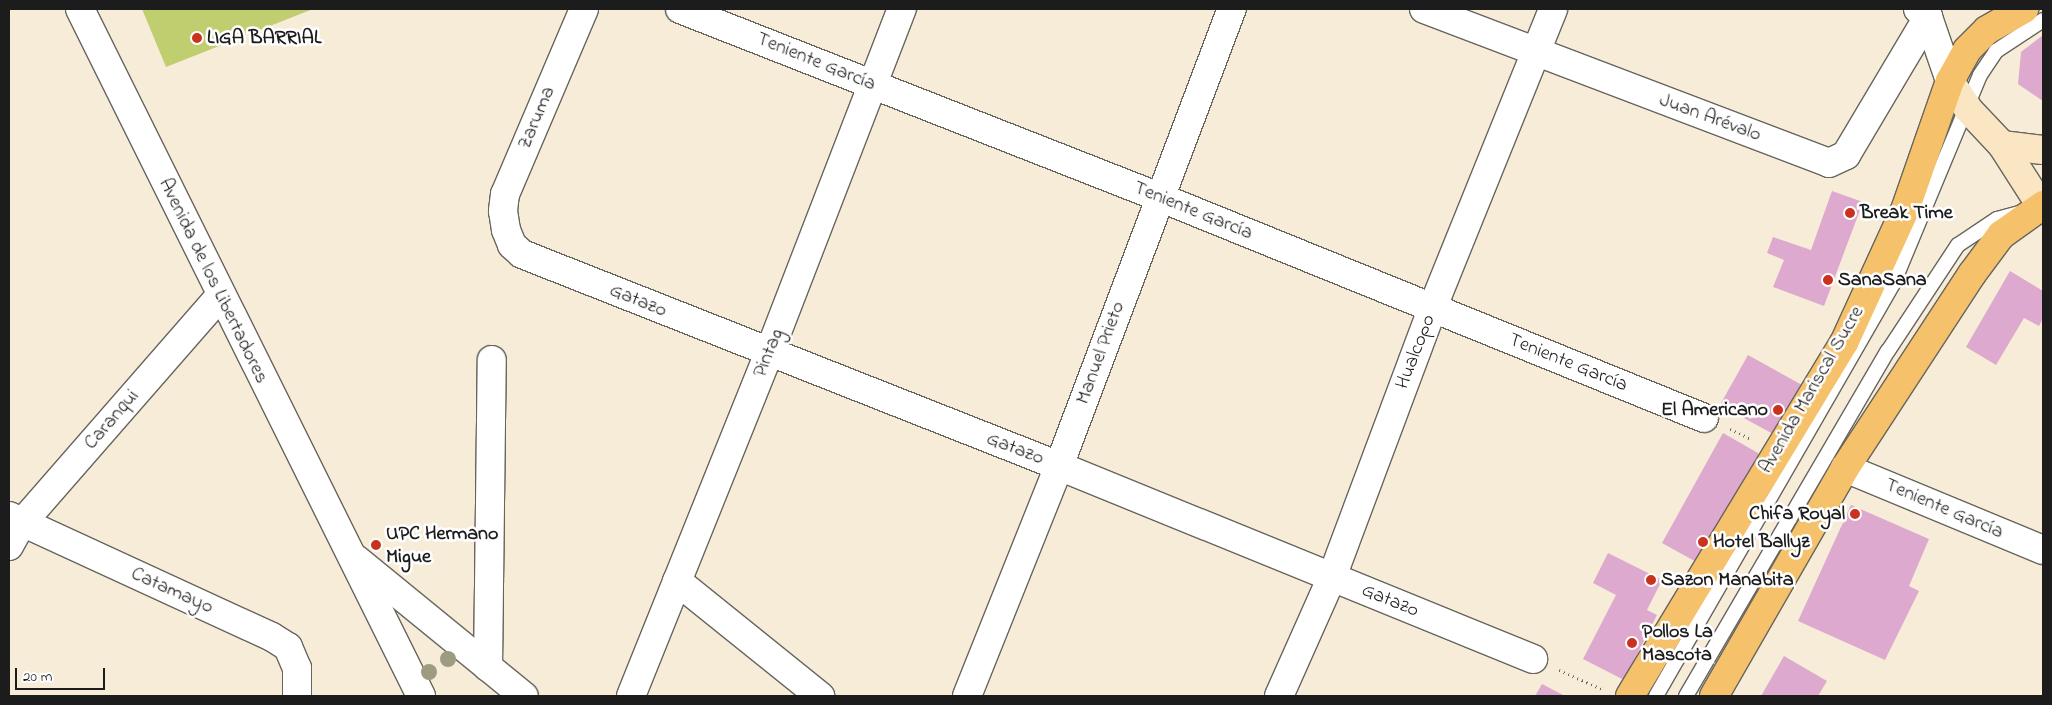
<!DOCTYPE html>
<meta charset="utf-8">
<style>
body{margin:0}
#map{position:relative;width:2052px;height:705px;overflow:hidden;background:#f6ecd8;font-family:"Indie Flower",sans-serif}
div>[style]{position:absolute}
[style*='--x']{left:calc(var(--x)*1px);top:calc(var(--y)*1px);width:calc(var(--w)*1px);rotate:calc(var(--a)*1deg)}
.green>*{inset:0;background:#c0ce70}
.building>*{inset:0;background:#dda9ce}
.path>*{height:3px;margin-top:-1.5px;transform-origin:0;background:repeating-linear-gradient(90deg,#68655e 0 1px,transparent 0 5px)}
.roads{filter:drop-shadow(1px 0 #68655e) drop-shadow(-1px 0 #68655e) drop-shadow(0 1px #68655e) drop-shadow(0 -1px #68655e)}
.service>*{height:14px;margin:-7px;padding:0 7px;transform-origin:7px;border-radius:7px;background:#fff}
.minor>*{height:28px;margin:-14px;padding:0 14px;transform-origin:14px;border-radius:14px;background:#fff}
.tertiary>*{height:28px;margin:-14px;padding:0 14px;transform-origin:14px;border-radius:14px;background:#fff}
.secondary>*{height:28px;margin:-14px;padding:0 14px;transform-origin:14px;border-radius:14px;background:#fbe6c4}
.primary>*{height:28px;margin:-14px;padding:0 14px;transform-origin:14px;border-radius:14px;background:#f6c16b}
.trees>*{width:16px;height:16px;margin:-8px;border-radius:50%;background:#9d9c81}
.dots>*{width:14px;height:14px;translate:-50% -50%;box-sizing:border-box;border:2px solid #fff;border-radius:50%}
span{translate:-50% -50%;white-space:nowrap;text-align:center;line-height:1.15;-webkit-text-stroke:5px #fff;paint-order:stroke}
.poi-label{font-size:20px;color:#1c1c1c;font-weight:700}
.left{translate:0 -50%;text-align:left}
.right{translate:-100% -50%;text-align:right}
.street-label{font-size:20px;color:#1c1c1c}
.frame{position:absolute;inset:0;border:10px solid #1c1c1c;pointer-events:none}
.scale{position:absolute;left:15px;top:668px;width:90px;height:22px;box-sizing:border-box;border:2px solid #1c1c1c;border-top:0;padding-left:6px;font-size:15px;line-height:18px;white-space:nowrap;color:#1c1c1c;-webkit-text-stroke:4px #fff;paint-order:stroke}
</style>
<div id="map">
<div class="green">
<div style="clip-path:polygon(142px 9px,313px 9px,166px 67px)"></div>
</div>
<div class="building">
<div style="clip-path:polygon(2043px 35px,2043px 101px,2018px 84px,2021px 52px)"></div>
<div style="clip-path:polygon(1832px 191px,1863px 202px,1824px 306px,1773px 287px,1784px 260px,1767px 253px,1773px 237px,1811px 250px)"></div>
<div style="clip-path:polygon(2010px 271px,2043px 291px,2043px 318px,2039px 326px,2024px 318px,1996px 365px,1966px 347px)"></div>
<div style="clip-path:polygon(1748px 355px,1802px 385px,1775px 435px,1720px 405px)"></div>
<div style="clip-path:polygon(1723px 433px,1758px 453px,1759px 460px,1700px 564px,1662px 543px)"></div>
<div style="clip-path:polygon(1851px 505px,1929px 539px,1909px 586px,1919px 591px,1885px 660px,1798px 621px)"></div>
<div style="clip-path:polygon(1608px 553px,1662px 580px,1647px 610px,1657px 615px,1624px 680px,1583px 659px,1616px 595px,1593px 583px)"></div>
<div style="clip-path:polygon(1784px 656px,1827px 681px,1818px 696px,1761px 696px)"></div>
<div style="clip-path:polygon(1542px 684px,1565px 696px,1535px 696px)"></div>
</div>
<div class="path">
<div style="--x:1730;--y:429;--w:23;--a:25"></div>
<div style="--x:1559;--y:670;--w:49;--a:24"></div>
</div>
<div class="roads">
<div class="service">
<div style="--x:1656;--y:696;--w:475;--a:-60.1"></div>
<div style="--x:1893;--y:284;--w:226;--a:-67.4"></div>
<div style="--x:1980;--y:75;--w:29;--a:-56"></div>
<div style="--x:1996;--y:51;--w:56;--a:-33.4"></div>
<div style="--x:1686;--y:696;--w:400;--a:-59.7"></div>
<div style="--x:1888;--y:351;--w:127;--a:-56.6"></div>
<div style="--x:1958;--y:245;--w:47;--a:-33.7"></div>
<div style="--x:1997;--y:219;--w:23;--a:-15"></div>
</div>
<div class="minor">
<div style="--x:584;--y:9;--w:201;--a:113.1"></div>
<div style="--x:505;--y:194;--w:17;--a:97"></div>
<div style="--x:503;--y:211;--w:19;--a:81"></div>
<div style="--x:506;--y:230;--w:16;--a:68"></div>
<div style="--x:512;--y:245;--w:13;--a:42"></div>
<div style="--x:522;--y:254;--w:577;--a:21.54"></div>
<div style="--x:1059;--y:466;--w:512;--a:22.15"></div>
<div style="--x:680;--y:9;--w:515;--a:21.43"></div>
<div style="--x:1159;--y:197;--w:588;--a:22.07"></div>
<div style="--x:1424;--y:9;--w:433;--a:20.8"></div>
<div style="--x:1829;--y:163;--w:19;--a:-25"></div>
<div style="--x:1846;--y:155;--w:161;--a:-59.3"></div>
<div style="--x:1918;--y:9;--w:13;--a:39"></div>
<div style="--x:1928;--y:17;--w:68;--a:71"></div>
<div style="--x:1845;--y:468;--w:214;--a:22.5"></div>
<div style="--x:9;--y:516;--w:289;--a:24.7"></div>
<div style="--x:272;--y:637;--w:19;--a:32"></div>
<div style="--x:288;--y:647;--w:23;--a:67"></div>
<div style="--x:297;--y:668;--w:28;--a:90"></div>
<div style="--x:9;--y:546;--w:26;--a:-61"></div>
<div style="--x:22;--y:523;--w:301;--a:-48.9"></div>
<div style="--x:677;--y:581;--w:184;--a:38.8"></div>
<div style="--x:488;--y:667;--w:307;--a:-89.3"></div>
<div style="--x:631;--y:696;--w:370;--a:-68.1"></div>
<div style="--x:769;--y:353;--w:369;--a:-68.9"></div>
<div style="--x:967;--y:696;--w:248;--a:-68.2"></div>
<div style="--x:1059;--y:466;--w:489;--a:-69.3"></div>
<div style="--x:1279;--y:696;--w:130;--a:-66"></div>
<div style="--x:1332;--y:577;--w:286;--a:-69.5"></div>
<div style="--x:1432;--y:309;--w:323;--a:-68"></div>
</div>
<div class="tertiary">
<div style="--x:80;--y:9;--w:767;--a:63.6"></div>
<div style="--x:357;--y:560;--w:215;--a:39.2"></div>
</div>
<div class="secondary">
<div style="--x:1950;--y:81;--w:33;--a:57"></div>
<div style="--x:1968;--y:109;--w:50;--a:46.6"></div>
<div style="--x:2002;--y:145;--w:76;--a:57.4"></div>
<div style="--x:2002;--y:145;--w:41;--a:7"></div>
</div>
<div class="primary">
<div style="--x:1630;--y:696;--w:413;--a:-58.8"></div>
<div style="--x:1844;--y:343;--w:146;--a:-65.4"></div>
<div style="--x:1905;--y:210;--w:137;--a:-70.8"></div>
<div style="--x:1950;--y:81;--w:35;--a:-61"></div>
<div style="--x:1967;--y:50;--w:28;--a:-45"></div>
<div style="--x:1987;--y:30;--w:43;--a:-29.6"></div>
<div style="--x:1714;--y:696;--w:263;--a:-60.1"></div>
<div style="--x:1845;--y:468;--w:232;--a:-56.8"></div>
<div style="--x:1972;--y:274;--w:49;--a:-53.4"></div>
<div style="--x:2001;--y:235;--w:52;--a:-35.5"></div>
</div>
</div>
<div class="trees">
<div style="left:448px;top:659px"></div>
<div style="left:429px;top:672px"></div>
</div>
<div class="dots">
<div style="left:197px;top:38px;background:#c8321e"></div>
<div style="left:1850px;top:213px;background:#c8321e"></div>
<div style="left:1828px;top:280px;background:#c8321e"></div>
<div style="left:1778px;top:410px;background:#c8321e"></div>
<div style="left:1855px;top:514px;background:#c8321e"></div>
<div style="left:1703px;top:542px;background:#c8321e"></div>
<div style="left:376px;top:545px;background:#c8321e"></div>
<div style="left:1651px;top:580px;background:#c8321e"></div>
<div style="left:1632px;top:643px;background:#c8321e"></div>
</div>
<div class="poi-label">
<span class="left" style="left:207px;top:38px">LIGA BARRIAL</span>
<span class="left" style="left:1860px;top:213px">Break Time</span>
<span class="left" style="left:1838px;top:280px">SanaSana</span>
<span class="right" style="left:1768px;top:410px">El Americano</span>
<span class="right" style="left:1845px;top:514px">Chifa Royal</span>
<span class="left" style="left:386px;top:546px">UPC Hermano<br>Migue</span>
<span class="left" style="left:1713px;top:542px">Hotel Ballyz</span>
<span class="left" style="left:1661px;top:580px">Sazon Manabita</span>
<span class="left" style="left:1642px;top:644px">Pollos La<br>Mascota</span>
</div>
<div class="street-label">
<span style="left:816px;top:62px;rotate:22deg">Teniente García</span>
<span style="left:537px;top:118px;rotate:-67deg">Zaruma</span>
<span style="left:1710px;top:118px;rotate:20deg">Juan Arévalo</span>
<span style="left:1193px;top:211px;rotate:22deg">Teniente García</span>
<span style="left:213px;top:281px;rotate:64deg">Avenida de los Libertadores</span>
<span style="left:638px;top:301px;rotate:22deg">Gatazo</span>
<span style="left:1416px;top:352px;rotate:-69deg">Hualcopo</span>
<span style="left:769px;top:353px;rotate:-68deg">Pintag</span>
<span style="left:1101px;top:353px;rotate:-70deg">Manuel Prieto</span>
<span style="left:1568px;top:363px;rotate:22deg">Teniente García</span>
<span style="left:1812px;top:390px;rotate:-60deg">Avenida Mariscal Sucre</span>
<span style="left:112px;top:420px;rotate:-49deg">Caranqui</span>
<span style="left:1015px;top:449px;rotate:21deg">Gatazo</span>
<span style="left:1944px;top:509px;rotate:23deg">Teniente García</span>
<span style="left:172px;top:591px;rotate:24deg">Catamayo</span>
<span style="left:1390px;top:601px;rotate:22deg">Gatazo</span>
</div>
<div class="frame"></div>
<div class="scale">20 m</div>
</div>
